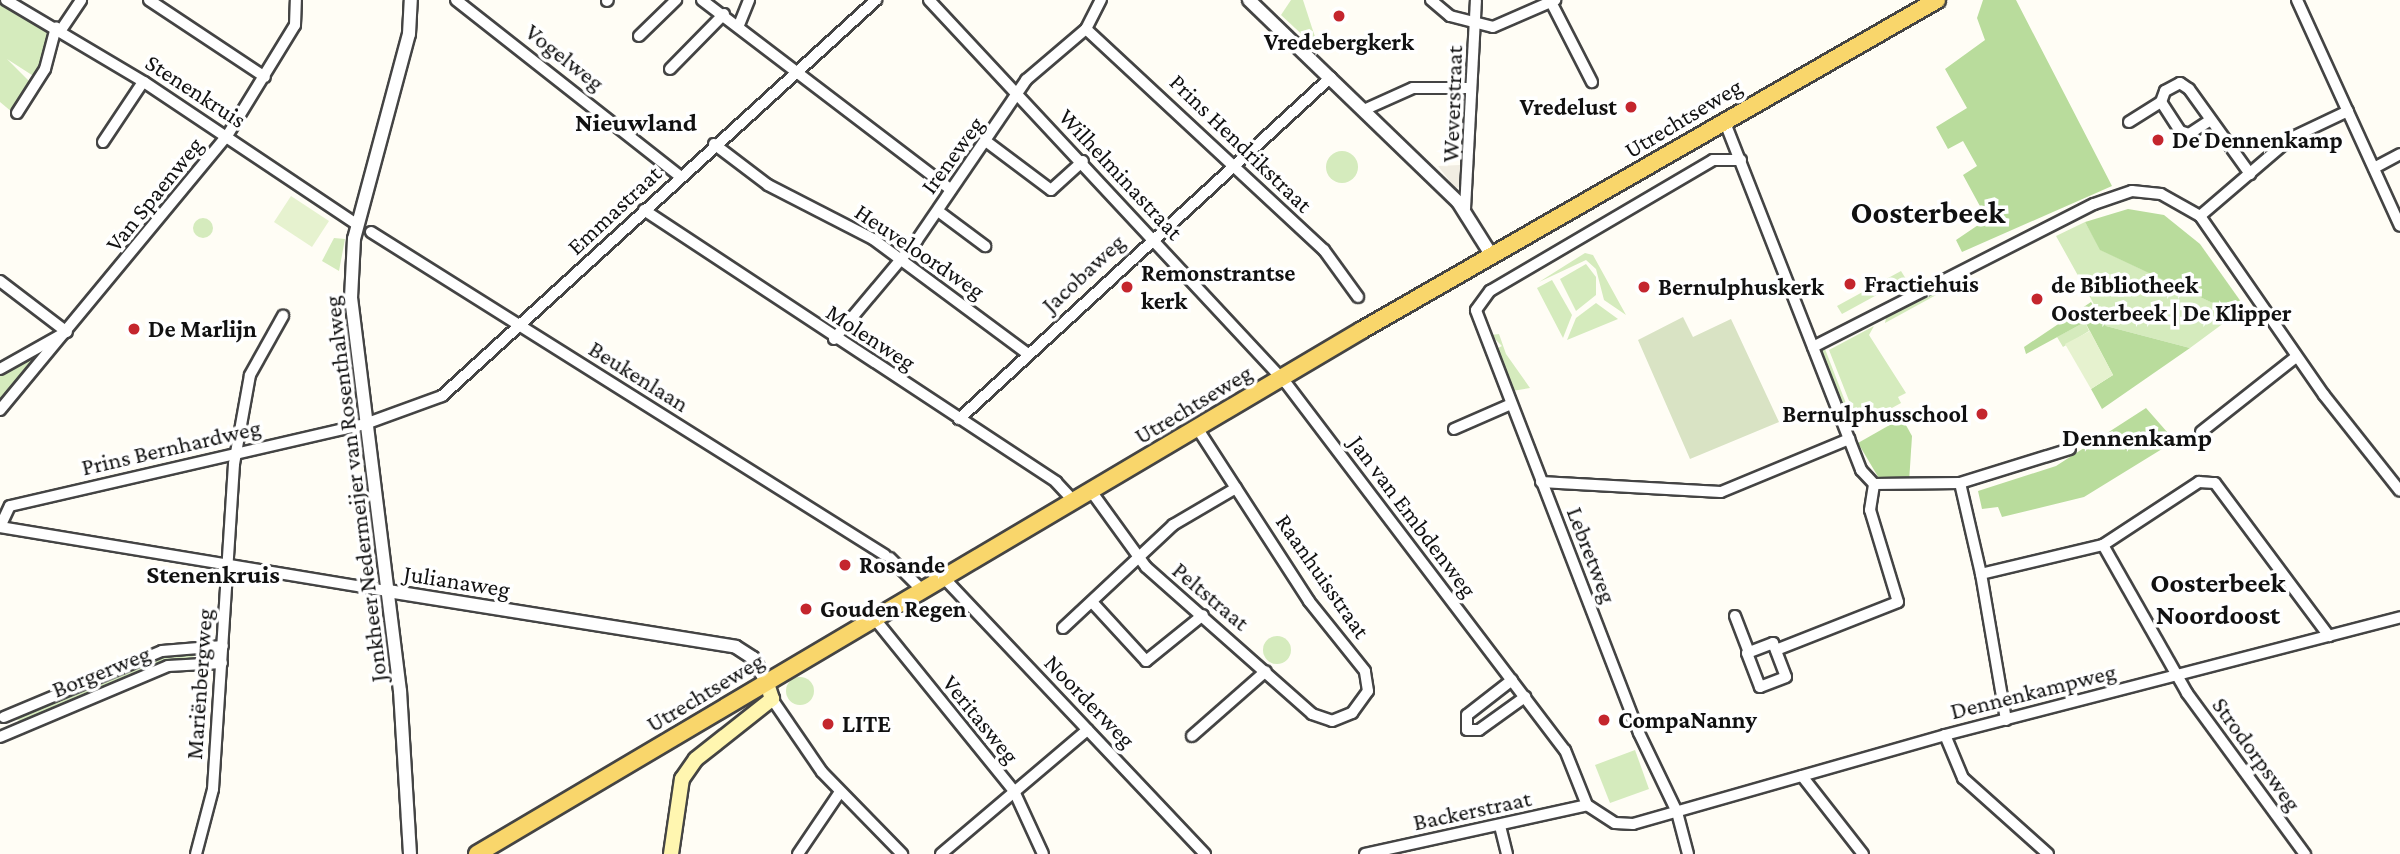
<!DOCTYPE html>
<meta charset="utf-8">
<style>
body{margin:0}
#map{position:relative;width:2400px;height:854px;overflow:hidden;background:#fffdf5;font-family:"Crimson Pro",serif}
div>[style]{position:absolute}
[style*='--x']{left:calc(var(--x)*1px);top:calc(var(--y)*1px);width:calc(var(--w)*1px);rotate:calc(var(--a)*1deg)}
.green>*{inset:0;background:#d5ebbd}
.round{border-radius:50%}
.forest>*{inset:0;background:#b9dc9c}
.cemetery>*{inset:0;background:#d9e3c4}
.pitch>*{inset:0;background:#e6f2cf}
.plaza>*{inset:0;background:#f1ede2}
.roads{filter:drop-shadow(2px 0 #444) drop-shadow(-2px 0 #444) drop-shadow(0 2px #444) drop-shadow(0 -2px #444)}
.minor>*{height:10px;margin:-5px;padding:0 5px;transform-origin:5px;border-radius:5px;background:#fff}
.tertiary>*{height:12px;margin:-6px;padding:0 6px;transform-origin:6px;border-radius:6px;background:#fff}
.secondary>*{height:14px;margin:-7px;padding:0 7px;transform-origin:7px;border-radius:7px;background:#fff6b0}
.primary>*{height:16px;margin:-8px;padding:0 8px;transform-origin:8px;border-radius:8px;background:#f9d66b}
.dots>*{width:19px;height:19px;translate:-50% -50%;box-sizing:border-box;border:4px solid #fff;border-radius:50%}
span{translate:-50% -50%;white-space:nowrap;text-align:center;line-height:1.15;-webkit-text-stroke:7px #fff;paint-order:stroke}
.poi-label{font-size:24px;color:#111;font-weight:700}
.right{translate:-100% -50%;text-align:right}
.left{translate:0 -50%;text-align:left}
.street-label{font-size:24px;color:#111}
.neighbourhood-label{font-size:26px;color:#111;font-weight:700}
.quarter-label{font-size:28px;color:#111;font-weight:700}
.district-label{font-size:32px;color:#111;font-weight:700}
</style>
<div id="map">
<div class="green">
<div style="clip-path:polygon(1291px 0,1303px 0,1316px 40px,1310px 42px,1281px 15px)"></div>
<div style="clip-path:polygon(0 2px,51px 30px,35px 77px,7px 59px,31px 83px,12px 112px,0 102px)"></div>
<div class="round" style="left:1326px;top:151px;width:32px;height:32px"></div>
<div class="round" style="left:193px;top:218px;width:20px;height:20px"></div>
<div style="clip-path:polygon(2085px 222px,2101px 250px,2236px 314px,2190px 348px,2106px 326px,2056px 236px)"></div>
<div style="clip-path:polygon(334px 238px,345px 239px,339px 271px,322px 261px)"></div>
<div style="clip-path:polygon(1585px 253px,1593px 255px,1626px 315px,1604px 300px,1596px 269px,1586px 260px,1539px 282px)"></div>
<div style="clip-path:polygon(1586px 264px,1596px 277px,1596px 295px,1576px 311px,1560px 279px)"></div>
<div style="clip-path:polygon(1901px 271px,1906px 279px,1842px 314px,1837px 306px)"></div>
<div style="clip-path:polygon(1552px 280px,1572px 315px,1563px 338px,1537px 288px)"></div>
<div style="clip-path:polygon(1935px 288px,1938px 294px,1885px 323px,1887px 313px)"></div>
<div style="clip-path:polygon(1596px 303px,1618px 319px,1567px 340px,1576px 318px)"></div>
<div style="clip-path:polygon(2085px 322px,2089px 331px,2063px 347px,2057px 337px)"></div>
<div style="clip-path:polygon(1874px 326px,1869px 335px,1906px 393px,1898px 397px,1901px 403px,1859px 426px,1829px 350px)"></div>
<div style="clip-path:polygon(1499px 334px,1506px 354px,1530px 388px,1512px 391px,1496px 349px,1502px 346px,1491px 335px)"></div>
<div style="clip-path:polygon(48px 346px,0 403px,0 373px)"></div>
<div style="clip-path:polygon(1825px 349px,1855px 427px,1850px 429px,1820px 350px)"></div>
<div class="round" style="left:1263px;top:636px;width:28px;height:28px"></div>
<div style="clip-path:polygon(207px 651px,23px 723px,16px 719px,168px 653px)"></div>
<div class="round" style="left:786px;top:677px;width:28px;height:28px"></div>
<div style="clip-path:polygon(1635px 750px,1649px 789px,1610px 803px,1595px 765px)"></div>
</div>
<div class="forest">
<div style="clip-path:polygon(1983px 0,2016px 0,2112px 186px,1962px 252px,1956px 240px,1987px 219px,1963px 175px,1977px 166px,1963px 141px,1948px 149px,1936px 127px,1967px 108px,1945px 69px,1985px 40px,1977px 18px)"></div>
<div style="clip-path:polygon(2128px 209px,2164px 215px,2200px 244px,2244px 306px,2236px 314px,2100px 250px,2085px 222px)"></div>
<div style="clip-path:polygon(2091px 302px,2106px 326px,2190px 348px,2102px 409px,2091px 389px,2113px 375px,2085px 322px,2026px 354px,2024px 347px)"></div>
<div style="clip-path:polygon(2146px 408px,2175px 441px,2084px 497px,2002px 517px,1998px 507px,1982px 509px,1978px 491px,2056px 466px)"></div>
<div style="clip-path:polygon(1902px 418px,1912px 436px,1909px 482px,1880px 480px,1858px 443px)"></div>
</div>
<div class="cemetery">
<div style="clip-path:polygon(1683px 317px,1693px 337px,1731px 319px,1779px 422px,1690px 459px,1638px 340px)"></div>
</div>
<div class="pitch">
<div style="clip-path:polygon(291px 196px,329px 221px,312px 247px,274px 222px)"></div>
<div style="clip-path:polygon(2090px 331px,2113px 375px,2091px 389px,2065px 344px)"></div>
</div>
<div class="plaza">
<div style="clip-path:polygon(1460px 165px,1461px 187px,1455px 188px,1438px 166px)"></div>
</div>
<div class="roads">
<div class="minor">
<div style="--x:6;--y:0;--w:161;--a:30.7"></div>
<div style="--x:144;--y:82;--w:257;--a:33.8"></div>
<div style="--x:149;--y:0;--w:139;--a:33.6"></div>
<div style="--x:456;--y:0;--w:285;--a:38.2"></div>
<div style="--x:702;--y:0;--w:313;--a:37.3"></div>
<div style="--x:929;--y:0;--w:524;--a:47.01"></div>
<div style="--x:1286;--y:383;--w:461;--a:52.8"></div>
<div style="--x:1565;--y:750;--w:59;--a:68.2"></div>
<div style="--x:1431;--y:0;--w:25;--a:40"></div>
<div style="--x:1450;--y:16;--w:44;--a:14.3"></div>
<div style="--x:1493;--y:27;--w:68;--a:-23.5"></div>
<div style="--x:2297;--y:0;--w:248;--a:65.5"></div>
<div style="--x:607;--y:1;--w:1;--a:-45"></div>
<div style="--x:1551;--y:2;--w:90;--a:62.9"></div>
<div style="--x:739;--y:25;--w:27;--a:-68"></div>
<div style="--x:1086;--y:29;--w:325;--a:42.9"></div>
<div style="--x:1324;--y:250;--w:58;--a:54.1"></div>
<div style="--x:61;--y:30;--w:36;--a:-56"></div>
<div style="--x:639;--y:36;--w:52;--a:-44.2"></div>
<div style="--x:670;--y:69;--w:77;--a:-45.5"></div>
<div style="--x:1366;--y:109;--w:51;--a:-24.1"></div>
<div style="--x:1413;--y:88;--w:57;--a:0"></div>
<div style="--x:17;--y:113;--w:52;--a:-57.5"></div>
<div style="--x:45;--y:69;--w:43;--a:-75.3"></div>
<div style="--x:1724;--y:120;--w:376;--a:68.6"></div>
<div style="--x:1861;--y:470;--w:19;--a:47"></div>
<div style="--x:2209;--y:121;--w:24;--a:147"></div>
<div style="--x:2189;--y:134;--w:9;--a:-162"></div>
<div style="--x:2180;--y:131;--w:35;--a:-123"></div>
<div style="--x:2161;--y:102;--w:12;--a:-70"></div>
<div style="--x:2165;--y:91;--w:17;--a:-28"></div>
<div style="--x:2180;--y:83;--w:11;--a:34"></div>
<div style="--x:2189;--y:89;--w:105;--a:54.3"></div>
<div style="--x:2129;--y:122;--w:38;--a:-32"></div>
<div style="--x:103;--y:142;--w:72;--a:-56.3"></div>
<div style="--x:987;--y:142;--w:80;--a:36.9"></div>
<div style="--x:1051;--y:190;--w:43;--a:-42.2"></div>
<div style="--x:714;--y:144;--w:68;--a:37.2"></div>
<div style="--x:768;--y:185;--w:118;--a:27.2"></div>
<div style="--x:873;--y:239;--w:193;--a:36.6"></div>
<div style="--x:2374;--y:168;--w:30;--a:-28"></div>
<div style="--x:1465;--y:209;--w:209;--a:-87"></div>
<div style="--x:644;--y:210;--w:494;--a:33.4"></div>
<div style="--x:1056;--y:482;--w:26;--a:47"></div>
<div style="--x:938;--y:211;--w:59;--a:36.7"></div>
<div style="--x:2200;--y:216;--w:120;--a:-40.6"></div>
<div style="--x:2291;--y:138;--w:63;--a:-25.3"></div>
<div style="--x:371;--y:232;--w:607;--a:32.15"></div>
<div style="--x:0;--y:281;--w:84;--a:37.3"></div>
<div style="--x:834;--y:339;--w:129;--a:-50"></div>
<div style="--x:917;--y:240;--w:194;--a:-55.7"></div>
<div style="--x:1026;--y:80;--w:79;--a:-40.4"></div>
<div style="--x:1086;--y:29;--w:33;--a:-63"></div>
<div style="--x:1813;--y:347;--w:315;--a:-27"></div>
<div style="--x:2094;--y:204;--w:40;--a:-18.9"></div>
<div style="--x:2132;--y:191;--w:29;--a:6"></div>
<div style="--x:2161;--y:194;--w:45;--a:29.4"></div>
<div style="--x:2200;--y:216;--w:218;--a:55.3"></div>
<div style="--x:2324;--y:395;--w:122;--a:51.6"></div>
<div style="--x:0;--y:369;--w:76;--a:-29.3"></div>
<div style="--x:0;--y:410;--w:356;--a:-50.4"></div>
<div style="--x:227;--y:136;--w:130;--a:-58.5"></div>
<div style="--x:295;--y:25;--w:25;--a:-88"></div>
<div style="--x:959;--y:419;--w:505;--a:-42.59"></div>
<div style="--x:1454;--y:429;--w:60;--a:-23.6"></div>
<div style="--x:2201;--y:432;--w:121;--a:-38.3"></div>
<div style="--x:1541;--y:482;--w:180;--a:3.2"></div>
<div style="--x:1721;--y:492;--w:139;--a:-22.5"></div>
<div style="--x:1960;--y:483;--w:115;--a:-17.2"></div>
<div style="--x:1874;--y:484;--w:86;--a:-0.7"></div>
<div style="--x:1960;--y:483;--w:93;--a:77"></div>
<div style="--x:1091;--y:491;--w:94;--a:54.1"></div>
<div style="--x:1146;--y:567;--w:222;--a:41.5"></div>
<div style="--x:1312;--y:714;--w:21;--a:19"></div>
<div style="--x:1332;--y:721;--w:22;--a:-22"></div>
<div style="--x:1352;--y:713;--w:27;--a:-54"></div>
<div style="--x:1368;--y:691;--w:20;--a:-99"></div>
<div style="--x:1365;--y:671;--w:90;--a:-128.7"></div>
<div style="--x:1309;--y:601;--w:206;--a:-122.9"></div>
<div style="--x:0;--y:527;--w:23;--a:-65"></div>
<div style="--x:10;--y:506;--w:364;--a:-13"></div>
<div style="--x:365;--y:424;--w:82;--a:-20"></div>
<div style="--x:442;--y:396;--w:588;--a:-42.38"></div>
<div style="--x:0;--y:527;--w:393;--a:9.4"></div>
<div style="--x:2103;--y:545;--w:170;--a:60.4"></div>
<div style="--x:2187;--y:693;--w:200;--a:53.8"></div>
<div style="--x:890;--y:558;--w:45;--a:45"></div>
<div style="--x:944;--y:578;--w:380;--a:46.6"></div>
<div style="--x:1092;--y:602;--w:80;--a:47.5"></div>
<div style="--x:1146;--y:661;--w:73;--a:-38.9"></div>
<div style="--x:1735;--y:616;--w:39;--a:69"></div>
<div style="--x:874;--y:618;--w:223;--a:51"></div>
<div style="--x:1014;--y:791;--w:69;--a:65.3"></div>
<div style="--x:1063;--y:628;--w:151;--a:-43.1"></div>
<div style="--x:1173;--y:525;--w:73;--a:-30.4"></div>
<div style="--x:1773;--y:643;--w:36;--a:69"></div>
<div style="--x:1786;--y:677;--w:28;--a:159"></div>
<div style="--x:1760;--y:687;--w:36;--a:-111"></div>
<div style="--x:1747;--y:653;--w:28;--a:-21"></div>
<div style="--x:1776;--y:650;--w:131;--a:-21.5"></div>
<div style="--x:1898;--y:602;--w:96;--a:-106.9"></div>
<div style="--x:1870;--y:510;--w:26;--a:-81"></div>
<div style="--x:1512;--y:680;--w:57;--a:142.1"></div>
<div style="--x:1467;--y:715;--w:15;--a:90"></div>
<div style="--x:1467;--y:730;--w:12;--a:0"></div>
<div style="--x:1479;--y:730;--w:57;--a:-35.7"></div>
<div style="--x:772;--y:699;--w:88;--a:55.6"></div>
<div style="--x:822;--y:772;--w:115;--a:45.7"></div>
<div style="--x:4;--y:717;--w:171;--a:-22.7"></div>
<div style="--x:162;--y:651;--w:61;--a:-4.7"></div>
<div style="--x:2006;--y:720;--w:148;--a:-99.7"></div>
<div style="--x:1981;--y:574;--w:125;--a:-13.4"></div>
<div style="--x:2103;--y:545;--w:115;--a:-33.3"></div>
<div style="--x:2199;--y:482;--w:16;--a:4"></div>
<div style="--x:2215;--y:483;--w:191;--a:53.3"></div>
<div style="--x:1945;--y:735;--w:47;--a:67.3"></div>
<div style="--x:1963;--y:778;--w:114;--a:41.8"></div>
<div style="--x:1192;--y:736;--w:98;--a:-41.3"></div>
<div style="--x:0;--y:737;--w:182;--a:-22.9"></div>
<div style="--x:168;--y:666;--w:54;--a:-3.2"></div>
<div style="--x:1802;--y:776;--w:99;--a:52"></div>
<div style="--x:1587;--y:805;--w:33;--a:33"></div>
<div style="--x:1615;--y:823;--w:18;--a:3"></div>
<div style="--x:1633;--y:824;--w:324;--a:-15.9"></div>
<div style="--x:1945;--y:735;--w:470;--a:-14.5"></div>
<div style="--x:1500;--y:826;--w:29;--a:76"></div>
<div style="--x:196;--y:854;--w:67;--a:-75.3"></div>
<div style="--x:213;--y:789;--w:326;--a:-86.3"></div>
<div style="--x:234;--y:464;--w:90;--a:-79.8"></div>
<div style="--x:250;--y:375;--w:68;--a:-60.8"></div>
<div style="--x:798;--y:854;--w:75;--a:-55.9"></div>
<div style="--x:941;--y:854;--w:192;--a:-40.3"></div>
<div style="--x:1365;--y:854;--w:227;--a:-12.4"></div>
<div style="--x:1688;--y:854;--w:43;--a:-104.7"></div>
<div style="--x:1677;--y:812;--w:88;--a:-115.7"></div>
<div style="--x:1639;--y:733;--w:453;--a:-111.1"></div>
<div style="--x:1476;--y:310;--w:24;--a:-54"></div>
<div style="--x:1490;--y:291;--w:259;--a:-30.4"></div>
<div style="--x:1713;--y:160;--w:28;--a:0"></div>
</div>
<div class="tertiary">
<div style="--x:1249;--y:0;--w:291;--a:44"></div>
<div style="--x:1458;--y:202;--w:64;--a:57.8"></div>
<div style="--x:388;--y:591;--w:352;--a:9.1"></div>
<div style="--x:736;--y:647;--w:20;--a:33"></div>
<div style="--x:753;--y:658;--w:26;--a:61"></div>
<div style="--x:410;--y:854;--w:163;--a:-93.5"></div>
<div style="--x:400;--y:691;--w:396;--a:-97.1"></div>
<div style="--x:351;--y:298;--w:59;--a:-87.1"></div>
<div style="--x:354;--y:239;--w:212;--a:-75"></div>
<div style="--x:409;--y:34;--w:34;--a:-87"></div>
</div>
<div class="secondary">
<div style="--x:671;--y:854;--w:76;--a:-81.7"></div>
<div style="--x:682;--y:779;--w:24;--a:-55"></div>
<div style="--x:696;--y:759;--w:97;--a:-38.3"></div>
<div style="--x:772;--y:699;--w:19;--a:-108"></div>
</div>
<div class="primary">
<div style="--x:477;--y:854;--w:1028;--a:-30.63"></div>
<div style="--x:1362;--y:330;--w:663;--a:-29.85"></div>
</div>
</div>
<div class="dots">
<div style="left:1339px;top:16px;background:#c4262e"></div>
<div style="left:1631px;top:107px;background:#c4262e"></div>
<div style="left:2158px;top:140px;background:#c4262e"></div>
<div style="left:1850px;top:284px;background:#c4262e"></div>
<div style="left:1127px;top:287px;background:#c4262e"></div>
<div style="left:1644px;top:287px;background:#c4262e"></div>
<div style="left:2037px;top:299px;background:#c4262e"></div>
<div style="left:134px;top:329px;background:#c4262e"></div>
<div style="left:1982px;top:414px;background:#c4262e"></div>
<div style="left:845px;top:565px;background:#c4262e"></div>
<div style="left:806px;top:609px;background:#c4262e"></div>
<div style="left:1604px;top:720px;background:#c4262e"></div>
<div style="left:828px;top:724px;background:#c4262e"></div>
</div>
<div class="poi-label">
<span style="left:1339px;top:42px">Vredebergkerk</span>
<span class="right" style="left:1617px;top:107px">Vredelust</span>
<span class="left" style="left:2172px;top:140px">De Dennenkamp</span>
<span class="left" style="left:1141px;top:287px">Remonstrantse<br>kerk</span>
<span class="left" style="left:1864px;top:284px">Fractiehuis</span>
<span class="left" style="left:2051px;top:299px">de Bibliotheek<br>Oosterbeek | De Klipper</span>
<span class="left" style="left:1658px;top:287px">Bernulphuskerk</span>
<span class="left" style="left:148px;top:329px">De Marlijn</span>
<span class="right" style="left:1968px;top:414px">Bernulphusschool</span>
<span class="left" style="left:859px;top:565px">Rosande</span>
<span class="left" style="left:820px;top:609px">Gouden Regen</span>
<span class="left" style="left:1618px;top:720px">CompaNanny</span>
<span class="left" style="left:842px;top:724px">LITE</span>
</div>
<div class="street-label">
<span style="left:565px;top:57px;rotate:38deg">Vogelweg</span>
<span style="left:196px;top:91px;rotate:33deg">Stenenkruis</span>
<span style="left:1452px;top:104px;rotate:-88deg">Weverstraat</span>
<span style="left:1683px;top:118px;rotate:-31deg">Utrechtseweg</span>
<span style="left:1241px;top:143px;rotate:44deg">Prins Hendrikstraat</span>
<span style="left:952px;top:155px;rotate:-54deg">Ireneweg</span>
<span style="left:1121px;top:174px;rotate:47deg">Wilhelminastraat</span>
<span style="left:154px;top:194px;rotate:-51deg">Van Spaenweg</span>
<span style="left:614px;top:210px;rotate:-43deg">Emmastraat</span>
<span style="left:920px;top:251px;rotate:34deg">Heuveloordweg</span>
<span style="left:1083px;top:273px;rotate:-43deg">Jacobaweg</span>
<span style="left:871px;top:337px;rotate:33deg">Molenweg</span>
<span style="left:639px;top:376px;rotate:32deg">Beukenlaan</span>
<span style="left:1193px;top:404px;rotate:-31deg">Utrechtseweg</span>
<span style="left:171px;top:447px;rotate:-13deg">Prins Bernhardweg</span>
<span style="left:355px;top:489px;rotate:-97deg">Jonkheer Nedermeijer van Rosenthalweg</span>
<span style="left:1413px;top:516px;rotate:53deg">Jan van Embdenweg</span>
<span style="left:1592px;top:555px;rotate:69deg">Lebretweg</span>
<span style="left:1323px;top:576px;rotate:55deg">Raanhuisstraat</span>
<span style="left:457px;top:581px;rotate:9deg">Julianaweg</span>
<span style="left:1211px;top:596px;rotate:40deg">Peltstraat</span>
<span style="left:101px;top:671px;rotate:-22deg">Borgerweg</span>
<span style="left:199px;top:684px;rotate:-86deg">Mariënbergweg</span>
<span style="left:2033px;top:691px;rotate:-14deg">Dennenkampweg</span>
<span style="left:705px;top:692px;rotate:-31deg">Utrechtseweg</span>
<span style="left:1090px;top:701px;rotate:46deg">Noorderweg</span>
<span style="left:981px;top:719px;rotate:51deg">Veritasweg</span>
<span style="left:2257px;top:754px;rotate:54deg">Strodorpsweg</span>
<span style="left:1472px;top:810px;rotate:-12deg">Backerstraat</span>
</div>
<div class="neighbourhood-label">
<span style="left:636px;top:123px">Nieuwland</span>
<span style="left:2137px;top:438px">Dennenkamp</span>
<span style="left:213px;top:575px">Stenenkruis</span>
</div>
<div class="quarter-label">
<span style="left:2218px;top:599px">Oosterbeek<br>Noordoost</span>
</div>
<div class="district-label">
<span style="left:1928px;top:212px">Oosterbeek</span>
</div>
</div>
